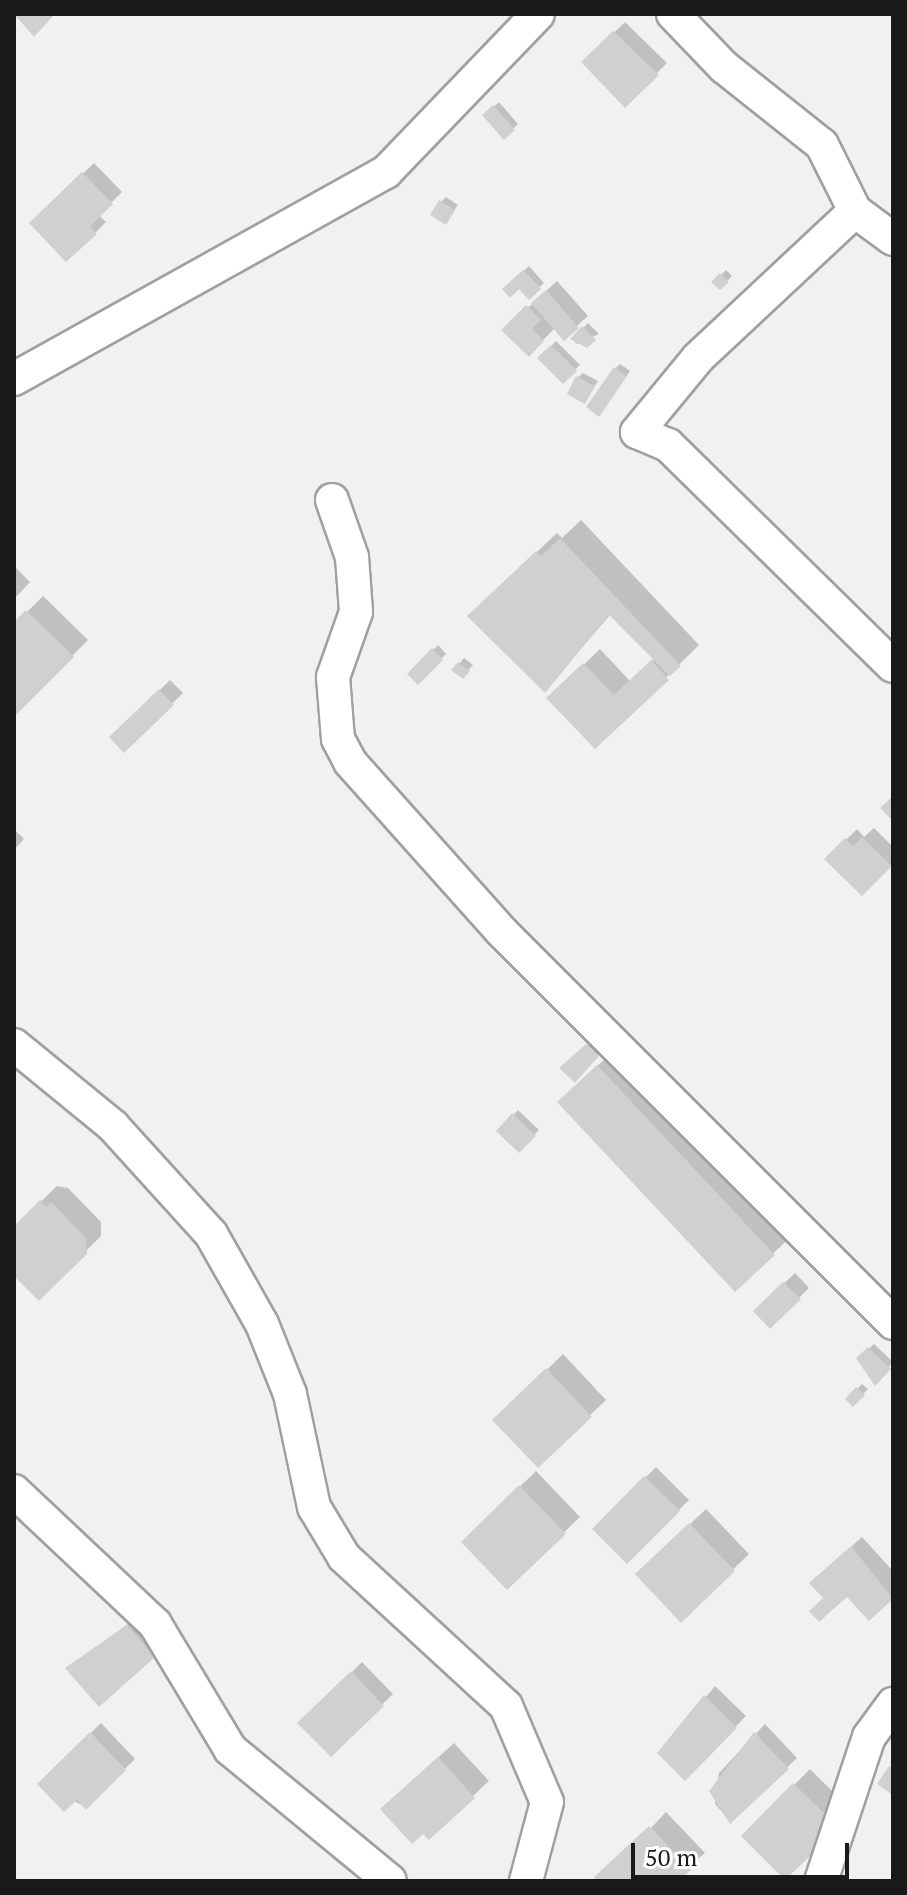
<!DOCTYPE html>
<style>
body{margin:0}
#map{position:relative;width:907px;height:1895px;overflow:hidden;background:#f0f1f2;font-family:"PT Serif",serif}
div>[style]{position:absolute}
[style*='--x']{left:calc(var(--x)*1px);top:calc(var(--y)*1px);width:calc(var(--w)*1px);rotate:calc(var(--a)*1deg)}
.shadow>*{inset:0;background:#0003}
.building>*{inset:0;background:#d1d0d0}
.roads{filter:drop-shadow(2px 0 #9fa0a1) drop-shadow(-2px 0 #9fa0a1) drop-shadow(0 2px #9fa0a1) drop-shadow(0 -2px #9fa0a1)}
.minor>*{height:32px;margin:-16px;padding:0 16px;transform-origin:16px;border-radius:16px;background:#fff}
span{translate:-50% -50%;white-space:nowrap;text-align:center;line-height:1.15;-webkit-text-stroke:7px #fff;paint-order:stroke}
.frame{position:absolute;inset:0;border:16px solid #19191a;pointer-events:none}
.scale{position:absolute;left:631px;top:1843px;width:218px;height:36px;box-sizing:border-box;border:4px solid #19191a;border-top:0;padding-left:10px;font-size:24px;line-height:28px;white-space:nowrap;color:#19191a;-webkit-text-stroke:6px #fff;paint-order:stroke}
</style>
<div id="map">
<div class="shadow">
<div style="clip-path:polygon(625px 22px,667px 63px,625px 105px,584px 62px)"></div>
<div style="clip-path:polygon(499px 102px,518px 124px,504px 137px,485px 115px)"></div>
<div style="clip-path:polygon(94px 163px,122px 192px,99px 215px,106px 222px,95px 233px,32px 223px)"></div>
<div style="clip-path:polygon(446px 197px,458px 205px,446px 222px,441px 202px)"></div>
<div style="clip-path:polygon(529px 266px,544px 283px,529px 297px,520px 286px,505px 289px)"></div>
<div style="clip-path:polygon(726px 270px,732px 276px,720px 288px,714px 282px)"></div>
<div style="clip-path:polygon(557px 281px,588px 316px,577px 326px,555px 328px,529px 354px,504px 330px)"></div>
<div style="clip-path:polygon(588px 323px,599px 334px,577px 344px,572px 339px)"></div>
<div style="clip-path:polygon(556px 341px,580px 365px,563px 381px,540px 358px)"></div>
<div style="clip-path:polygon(620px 364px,630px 371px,603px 410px,616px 368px)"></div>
<div style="clip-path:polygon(583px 373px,598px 381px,584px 401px,578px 377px)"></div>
<div style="clip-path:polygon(581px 520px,699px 645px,595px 747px,549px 698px,600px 649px,630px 681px,655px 658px,611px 614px,545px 690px,490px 596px,557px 533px,562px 538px)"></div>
<div style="clip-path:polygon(14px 566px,30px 582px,14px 599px)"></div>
<div style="clip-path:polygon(43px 596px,88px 640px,15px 713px,14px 625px)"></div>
<div style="clip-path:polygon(438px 645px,446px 654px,418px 682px,410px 674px)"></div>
<div style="clip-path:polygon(464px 658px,473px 665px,463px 676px,454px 670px)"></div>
<div style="clip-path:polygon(170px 680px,183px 693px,125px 750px,112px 737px)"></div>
<div style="clip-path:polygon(874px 828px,893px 847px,893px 862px,862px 894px,827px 859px,857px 829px,864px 837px)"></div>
<div style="clip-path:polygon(14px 829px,24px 839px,14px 850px)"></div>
<div style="clip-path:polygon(592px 1041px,602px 1050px,575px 1080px,562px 1068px)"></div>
<div style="clip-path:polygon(619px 1046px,794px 1234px,735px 1289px,580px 1082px)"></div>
<div style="clip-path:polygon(518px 1110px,539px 1130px,519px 1150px,499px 1130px)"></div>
<div style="clip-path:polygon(57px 1186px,68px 1188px,101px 1222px,101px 1236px,39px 1298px,14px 1273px,14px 1228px)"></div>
<div style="clip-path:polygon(795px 1273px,809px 1288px,770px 1326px,755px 1311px)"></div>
<div style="clip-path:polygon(874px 1344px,893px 1362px,875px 1383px,859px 1358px)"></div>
<div style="clip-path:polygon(563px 1354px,606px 1400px,538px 1465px,495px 1420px)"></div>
<div style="clip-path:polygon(862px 1384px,868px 1389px,853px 1404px,848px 1398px)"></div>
<div style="clip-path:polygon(656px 1467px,689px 1500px,627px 1562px,594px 1529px)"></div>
<div style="clip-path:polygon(536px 1471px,580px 1517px,507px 1587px,464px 1542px)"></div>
<div style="clip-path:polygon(706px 1509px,749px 1554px,681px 1620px,638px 1574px)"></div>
<div style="clip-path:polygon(862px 1537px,893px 1571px,893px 1597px,869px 1618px,847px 1595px,826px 1598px,822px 1573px)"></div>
<div style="clip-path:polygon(139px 1616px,164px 1645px,99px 1704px,68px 1668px)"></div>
<div style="clip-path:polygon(362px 1662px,393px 1694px,331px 1754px,300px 1723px)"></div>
<div style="clip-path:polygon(715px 1686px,746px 1716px,685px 1778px,660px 1752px)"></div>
<div style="clip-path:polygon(101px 1723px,135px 1759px,86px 1807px,39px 1784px)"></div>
<div style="clip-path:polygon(765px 1724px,797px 1758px,730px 1821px,715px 1804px,719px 1773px)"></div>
<div style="clip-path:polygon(454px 1743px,489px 1781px,429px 1837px,398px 1794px)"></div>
<div style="clip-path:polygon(810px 1769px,847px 1806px,846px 1818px,744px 1836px)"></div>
<div style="clip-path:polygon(666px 1812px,705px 1853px,673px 1881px,601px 1881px)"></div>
</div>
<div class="building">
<div style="clip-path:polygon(14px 14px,55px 14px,34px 37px)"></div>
<div style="clip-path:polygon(613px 31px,659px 75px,625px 108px,581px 62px)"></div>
<div style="clip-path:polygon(493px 105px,515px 130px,504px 140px,482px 115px)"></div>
<div style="clip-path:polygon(82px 172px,113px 204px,90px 226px,97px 234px,66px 262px,29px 223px)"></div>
<div style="clip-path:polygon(439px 200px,455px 210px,446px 225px,430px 215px)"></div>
<div style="clip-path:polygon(523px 270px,541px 289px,529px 300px,519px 289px,510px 298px,502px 289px)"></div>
<div style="clip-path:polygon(720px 273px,729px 282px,720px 290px,711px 282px)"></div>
<div style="clip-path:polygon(546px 290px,579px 328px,564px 341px,531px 303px)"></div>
<div style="clip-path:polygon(526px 305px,541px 320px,532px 329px,544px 341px,529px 357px,501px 330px)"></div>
<div style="clip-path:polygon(582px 326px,596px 340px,587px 348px,570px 339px)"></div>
<div style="clip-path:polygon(551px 345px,577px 371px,563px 384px,537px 358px)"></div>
<div style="clip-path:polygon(614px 367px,627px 376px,599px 417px,586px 407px)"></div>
<div style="clip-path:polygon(576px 376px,595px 386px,585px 404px,567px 394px)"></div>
<div style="clip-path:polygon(560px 538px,681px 666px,670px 676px,609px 615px,545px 693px,467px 616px,536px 551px,541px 557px)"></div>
<div style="clip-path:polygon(26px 610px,74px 657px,15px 716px,14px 622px)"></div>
<div style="clip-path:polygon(432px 648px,443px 660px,418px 685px,407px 674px)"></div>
<div style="clip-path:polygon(651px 660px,669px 680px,595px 749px,546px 698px,583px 663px,614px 695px)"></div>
<div style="clip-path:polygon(458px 662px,470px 671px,463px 679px,451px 670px)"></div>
<div style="clip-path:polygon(159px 689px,174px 705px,124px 753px,109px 737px)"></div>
<div style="clip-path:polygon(893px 796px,893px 821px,880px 808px)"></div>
<div style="clip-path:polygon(862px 837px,892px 866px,862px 896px,824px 859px,845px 838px,853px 846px)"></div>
<div style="clip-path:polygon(586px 1044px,599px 1056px,575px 1083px,559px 1068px)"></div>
<div style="clip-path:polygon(597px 1065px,775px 1255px,735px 1292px,557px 1102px)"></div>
<div style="clip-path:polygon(512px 1113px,536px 1136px,519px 1153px,496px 1131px)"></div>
<div style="clip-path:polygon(40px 1200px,46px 1207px,51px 1202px,86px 1238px,87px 1254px,39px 1301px,14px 1276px,14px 1226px)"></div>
<div style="clip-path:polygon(783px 1282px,801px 1299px,770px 1329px,753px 1311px)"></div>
<div style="clip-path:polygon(868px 1347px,891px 1369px,875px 1386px,856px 1358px)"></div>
<div style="clip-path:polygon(546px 1368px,592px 1417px,538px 1468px,492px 1420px)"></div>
<div style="clip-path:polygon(856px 1387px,865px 1395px,853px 1407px,845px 1399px)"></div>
<div style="clip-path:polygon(644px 1476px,680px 1511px,627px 1564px,592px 1529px)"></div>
<div style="clip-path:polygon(519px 1485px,566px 1534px,507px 1590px,461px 1542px)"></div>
<div style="clip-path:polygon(689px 1523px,735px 1571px,681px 1623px,635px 1574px)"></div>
<div style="clip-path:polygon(851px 1546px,893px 1599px,869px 1621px,847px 1597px,819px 1622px,809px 1611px,823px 1598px,809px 1583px)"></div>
<div style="clip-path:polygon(127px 1625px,155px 1657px,99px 1707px,65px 1668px)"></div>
<div style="clip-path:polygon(351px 1671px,384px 1706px,331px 1757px,297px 1723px)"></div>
<div style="clip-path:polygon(704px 1695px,737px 1728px,685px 1781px,657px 1753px)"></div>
<div style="clip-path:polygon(90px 1732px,126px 1770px,86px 1810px,77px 1800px,64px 1812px,37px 1784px)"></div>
<div style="clip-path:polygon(754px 1732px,789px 1769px,730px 1824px,709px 1791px)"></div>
<div style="clip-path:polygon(438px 1757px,475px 1798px,429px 1840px,423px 1834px,412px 1844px,380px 1809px)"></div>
<div style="clip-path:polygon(889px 1766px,893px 1769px,893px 1795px,877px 1784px)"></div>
<div style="clip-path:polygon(793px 1783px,833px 1822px,831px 1836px,785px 1880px,741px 1836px)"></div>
<div style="clip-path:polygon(649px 1826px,691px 1870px,679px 1881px,598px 1881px,594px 1877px)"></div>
</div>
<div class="roads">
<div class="minor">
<div style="--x:673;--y:14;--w:74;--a:46.1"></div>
<div style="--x:724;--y:67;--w:125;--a:38.5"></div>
<div style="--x:822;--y:145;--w:74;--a:63.4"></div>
<div style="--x:855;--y:211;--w:47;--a:36.4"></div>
<div style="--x:855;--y:211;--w:215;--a:136.9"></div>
<div style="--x:698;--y:358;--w:96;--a:129.5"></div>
<div style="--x:637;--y:432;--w:34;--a:23"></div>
<div style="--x:668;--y:445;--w:315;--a:44.5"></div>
<div style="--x:14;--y:379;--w:426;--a:-29.1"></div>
<div style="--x:386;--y:172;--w:219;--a:-46.1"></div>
<div style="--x:332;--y:500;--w:60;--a:70.7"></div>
<div style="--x:352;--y:557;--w:55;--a:85.8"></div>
<div style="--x:356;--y:612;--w:69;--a:109.5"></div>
<div style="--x:333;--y:677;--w:62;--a:85.4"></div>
<div style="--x:338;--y:739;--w:26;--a:62"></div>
<div style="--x:350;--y:762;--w:228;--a:48.2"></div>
<div style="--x:502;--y:932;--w:553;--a:45"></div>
<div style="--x:14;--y:1045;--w:128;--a:39.3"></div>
<div style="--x:113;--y:1126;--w:146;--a:47.8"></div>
<div style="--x:211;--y:1234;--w:103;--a:60.5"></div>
<div style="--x:262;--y:1324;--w:75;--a:68.2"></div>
<div style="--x:290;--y:1394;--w:116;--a:78"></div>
<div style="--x:314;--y:1507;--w:58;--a:59"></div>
<div style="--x:344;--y:1557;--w:220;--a:42.6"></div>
<div style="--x:506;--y:1706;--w:104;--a:66.9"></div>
<div style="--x:547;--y:1802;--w:82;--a:104.9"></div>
<div style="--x:14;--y:1491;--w:194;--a:43.3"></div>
<div style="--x:155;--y:1624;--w:146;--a:59"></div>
<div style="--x:230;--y:1749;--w:207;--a:39.5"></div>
<div style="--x:821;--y:1881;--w:152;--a:-71.6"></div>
<div style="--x:869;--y:1737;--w:41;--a:-54"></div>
</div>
</div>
<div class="frame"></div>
<div class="scale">50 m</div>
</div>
